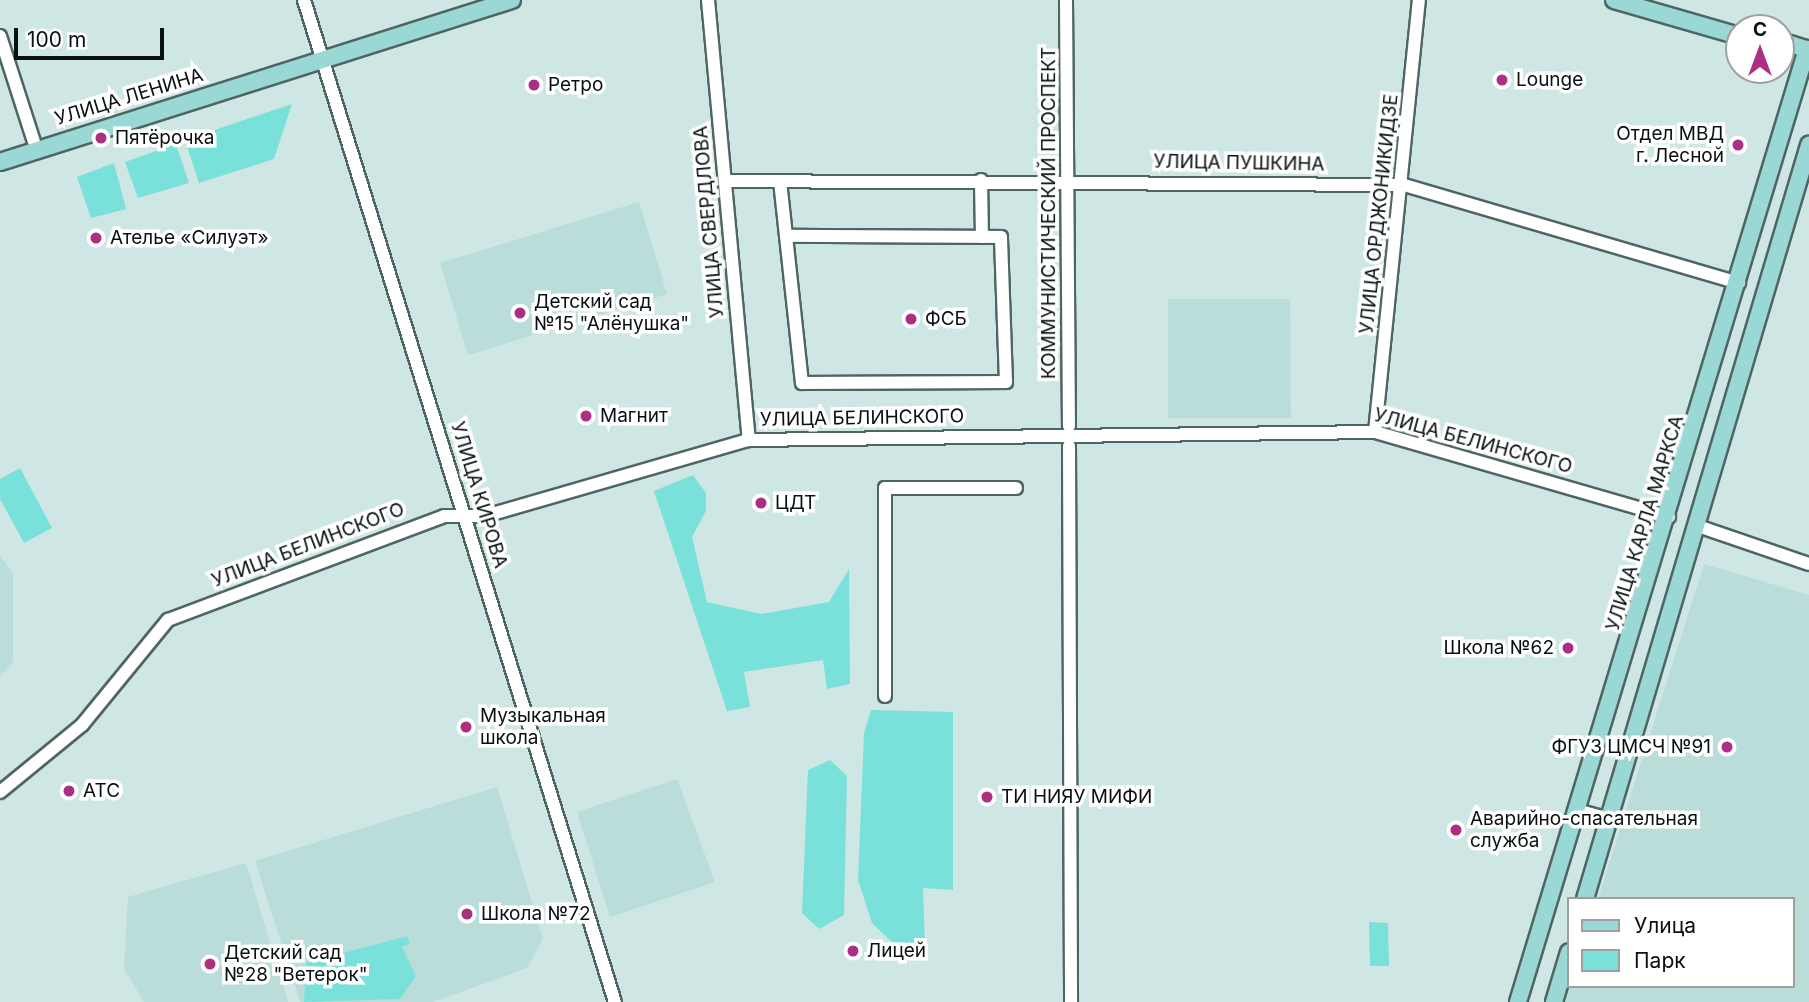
<!DOCTYPE html>
<meta charset="utf-8">
<style>
body{margin:0}
#map{position:relative;width:1809px;height:1002px;overflow:hidden;background:#cee6e4;font-family:Inter,sans-serif}
div>[style]{position:absolute}
[style*='--x']{left:calc(var(--x)*1px);top:calc(var(--y)*1px);width:calc(var(--w)*1px);rotate:calc(var(--a)*1deg)}
.built>*{inset:0;background:#bbddda}
.green>*{inset:0;background:#7ae1da}
.roads{filter:drop-shadow(2px 0 #4f6563) drop-shadow(-2px 0 #4f6563) drop-shadow(0 2px #4f6563) drop-shadow(0 -2px #4f6563)}
.minor>*{height:12px;margin:-6px;padding:0 6px;transform-origin:6px;border-radius:6px;background:#fff}
.major>*{height:16px;margin:-8px;padding:0 8px;transform-origin:8px;border-radius:8px;background:#99d8d4}
.dots>*{width:19px;height:19px;translate:-50% -50%;box-sizing:border-box;border:4px solid #fff;border-radius:50%}
span{translate:-50% -50%;white-space:nowrap;text-align:center;line-height:1.15;-webkit-text-stroke:7px #fff;paint-order:stroke}
.poi-label{font-size:19px;color:#081110}
.left{translate:0 -50%;text-align:left}
.right{translate:-100% -50%;text-align:right}
.street-label{font-size:19px;color:#081110}
.legend{position:absolute;left:1567px;top:897px;width:228px;height:91px;box-sizing:border-box;background:#fff;border:2px solid #9ca09f;margin:0;padding:9px 12px;list-style:none;font-size:21px;color:#081110}
.legend li{display:flex;align-items:center;gap:14px;height:35px}
.legend b{width:35px;border:2px solid #9ca09f}
.north{position:absolute;left:1725px;top:14px;width:70px;height:70px;box-sizing:border-box;background:#fff;border:2px solid #9ca09f;border-radius:50%;rotate:0deg;font-size:19px;font-weight:700;line-height:28px;text-align:center;color:#081110}
.north::after{content:'';display:block;margin:auto;width:24px;height:32px;background:#ab2f82;clip-path:polygon(50% 0,100% 100%,50% 72%,0 100%)}
.scale{position:absolute;left:14px;top:28px;width:150px;height:32px;box-sizing:border-box;border:4px solid #081110;border-top:0;padding-left:9px;font-size:21px;line-height:24px;white-space:nowrap;color:#081110;-webkit-text-stroke:5px #fff;paint-order:stroke}
</style>
<div id="map">
<div class="built">
<div style="clip-path:polygon(639px 202px,667px 294px,468px 355px,440px 263px)"></div>
<div style="clip-path:polygon(1168px 299px,1290px 299px,1291px 418px,1168px 418px)"></div>
<div style="clip-path:polygon(0 555px,13px 574px,13px 663px,0 676px)"></div>
<div style="clip-path:polygon(1704px 564px,1809px 595px,1809px 1002px,1566px 1002px,1570px 986px,1793px 986px,1793px 899px,1598px 899px)"></div>
<div style="clip-path:polygon(677px 779px,715px 882px,610px 917px,577px 812px)"></div>
<div style="clip-path:polygon(497px 787px,543px 939px,527px 968px,433px 1002px,300px 1002px,255px 861px)"></div>
<div style="clip-path:polygon(246px 863px,288px 1002px,144px 1002px,124px 969px,128px 897px)"></div>
</div>
<div class="green">
<div style="clip-path:polygon(292px 104px,274px 159px,199px 183px,185px 140px)"></div>
<div style="clip-path:polygon(176px 144px,189px 183px,138px 198px,125px 162px)"></div>
<div style="clip-path:polygon(114px 163px,126px 209px,91px 218px,77px 177px)"></div>
<div style="clip-path:polygon(20px 468px,52px 528px,24px 543px,0 499px,0 479px)"></div>
<div style="clip-path:polygon(693px 475px,706px 493px,706px 511px,692px 537px,707px 602px,762px 614px,829px 602px,849px 569px,850px 684px,827px 689px,823px 660px,744px 672px,750px 707px,727px 711px,654px 491px)"></div>
<div style="clip-path:polygon(871px 710px,953px 712px,953px 890px,923px 888px,925px 949px,897px 947px,872px 923px,858px 880px,864px 733px)"></div>
<div style="clip-path:polygon(830px 760px,847px 776px,844px 915px,819px 929px,802px 913px,808px 770px)"></div>
<div style="clip-path:polygon(1369px 922px,1388px 923px,1389px 966px,1370px 966px)"></div>
<div style="clip-path:polygon(407px 936px,410px 944px,402px 947px,416px 976px,400px 999px,304px 1002px,306px 963px)"></div>
</div>
<div class="roads">
<div class="minor">
<div style="--x:304;--y:0;--w:1049;--a:72.76"></div>
<div style="--x:708;--y:0;--w:442;--a:84.7"></div>
<div style="--x:1066;--y:0;--w:426;--a:89.6"></div>
<div style="--x:0;--y:36;--w:111;--a:72.2"></div>
<div style="--x:981;--y:180;--w:57;--a:89"></div>
<div style="--x:725;--y:181;--w:679;--a:0.34"></div>
<div style="--x:1404;--y:185;--w:349;--a:16.3"></div>
<div style="--x:780;--y:181;--w:55;--a:83.8"></div>
<div style="--x:786;--y:236;--w:148;--a:83.8"></div>
<div style="--x:802;--y:383;--w:204;--a:-0.3"></div>
<div style="--x:1006;--y:382;--w:145;--a:-92"></div>
<div style="--x:1001;--y:237;--w:215;--a:-179.7"></div>
<div style="--x:1375;--y:432;--w:434;--a:-84.2"></div>
<div style="--x:1069;--y:446;--w:556;--a:89.79"></div>
<div style="--x:1698;--y:526;--w:117;--a:18.9"></div>
<div style="--x:885;--y:696;--w:208;--a:-90"></div>
<div style="--x:885;--y:488;--w:131;--a:0"></div>
<div style="--x:0;--y:792;--w:106;--a:-39.3"></div>
<div style="--x:82;--y:725;--w:136;--a:-50.7"></div>
<div style="--x:168;--y:620;--w:295;--a:-20.6"></div>
<div style="--x:444;--y:516;--w:41;--a:0"></div>
<div style="--x:485;--y:516;--w:275;--a:-16.1"></div>
<div style="--x:749;--y:440;--w:626;--a:-0.73"></div>
<div style="--x:1375;--y:432;--w:306;--a:16.1"></div>
<div style="--x:1580;--y:811;--w:30;--a:15"></div>
</div>
<div class="major">
<div style="--x:1614;--y:0;--w:130;--a:16.1"></div>
<div style="--x:1781;--y:41;--w:29;--a:18"></div>
<div style="--x:0;--y:162;--w:537;--a:-17.56"></div>
<div style="--x:1585;--y:899;--w:787;--a:-73.45"></div>
<div style="--x:1518;--y:1002;--w:996;--a:-73.13"></div>
<div style="--x:1554;--y:1002;--w:52;--a:-73.3"></div>
</div>
</div>
<div class="dots">
<div style="left:1502px;top:80px;background:#ab2f82"></div>
<div style="left:534px;top:85px;background:#ab2f82"></div>
<div style="left:101px;top:138px;background:#ab2f82"></div>
<div style="left:1738px;top:145px;background:#ab2f82"></div>
<div style="left:96px;top:238px;background:#ab2f82"></div>
<div style="left:520px;top:313px;background:#ab2f82"></div>
<div style="left:911px;top:319px;background:#ab2f82"></div>
<div style="left:586px;top:416px;background:#ab2f82"></div>
<div style="left:761px;top:503px;background:#ab2f82"></div>
<div style="left:1568px;top:648px;background:#ab2f82"></div>
<div style="left:466px;top:727px;background:#ab2f82"></div>
<div style="left:1727px;top:747px;background:#ab2f82"></div>
<div style="left:69px;top:791px;background:#ab2f82"></div>
<div style="left:987px;top:797px;background:#ab2f82"></div>
<div style="left:1456px;top:830px;background:#ab2f82"></div>
<div style="left:467px;top:914px;background:#ab2f82"></div>
<div style="left:853px;top:951px;background:#ab2f82"></div>
<div style="left:210px;top:964px;background:#ab2f82"></div>
</div>
<div class="poi-label">
<span class="left" style="left:1516px;top:80px">Lounge</span>
<span class="left" style="left:548px;top:85px">Ретро</span>
<span class="right" style="left:1724px;top:145px">Отдел МВД<br>г. Лесной</span>
<span class="left" style="left:115px;top:138px">Пятёрочка</span>
<span class="left" style="left:110px;top:238px">Ателье «Силуэт»</span>
<span class="left" style="left:534px;top:313px">Детский сад<br>№15 "Алёнушка"</span>
<span class="left" style="left:925px;top:319px">ФСБ</span>
<span class="left" style="left:600px;top:416px">Магнит</span>
<span class="left" style="left:775px;top:503px">ЦДТ</span>
<span class="right" style="left:1554px;top:648px">Школа №62</span>
<span class="left" style="left:480px;top:727px">Музыкальная<br>школа</span>
<span class="right" style="left:1711px;top:747px">ФГУЗ ЦМСЧ №91</span>
<span class="left" style="left:83px;top:791px">АТС</span>
<span class="left" style="left:1001px;top:797px">ТИ НИЯУ МИФИ</span>
<span class="left" style="left:1470px;top:830px">Аварийно-спасательная<br>служба</span>
<span class="left" style="left:481px;top:914px">Школа №72</span>
<span class="left" style="left:867px;top:951px">Лицей</span>
<span class="left" style="left:224px;top:964px">Детский сад<br>№28 "Ветерок"</span>
</div>
<div class="street-label">
<span style="left:129px;top:97px;rotate:-17deg">УЛИЦА ЛЕНИНА</span>
<span style="left:1239px;top:163px;rotate:1deg">УЛИЦА ПУШКИНА</span>
<span style="left:1049px;top:213px;rotate:-90deg">КОММУНИСТИЧЕСКИЙ ПРОСПЕКТ</span>
<span style="left:1379px;top:214px;rotate:-84deg">УЛИЦА ОРДЖОНИКИДЗЕ</span>
<span style="left:709px;top:222px;rotate:-95deg">УЛИЦА СВЕРДЛОВА</span>
<span style="left:862px;top:418px;rotate:-1deg">УЛИЦА БЕЛИНСКОГО</span>
<span style="left:1473px;top:441px;rotate:15deg">УЛИЦА БЕЛИНСКОГО</span>
<span style="left:479px;top:495px;rotate:73deg">УЛИЦА КИРОВА</span>
<span style="left:1645px;top:523px;rotate:-73deg">УЛИЦА КАРЛА МАРКСА</span>
<span style="left:308px;top:545px;rotate:-21deg">УЛИЦА БЕЛИНСКОГО</span>
</div>
<ul class="legend">
<li><b style="height:9px;background:#99d8d4"></b>Улица</li>
<li><b style="height:19px;background:#7ae1da"></b>Парк</li>
</ul>
<div class="north">С</div>
<div class="scale">100 m</div>
</div>
